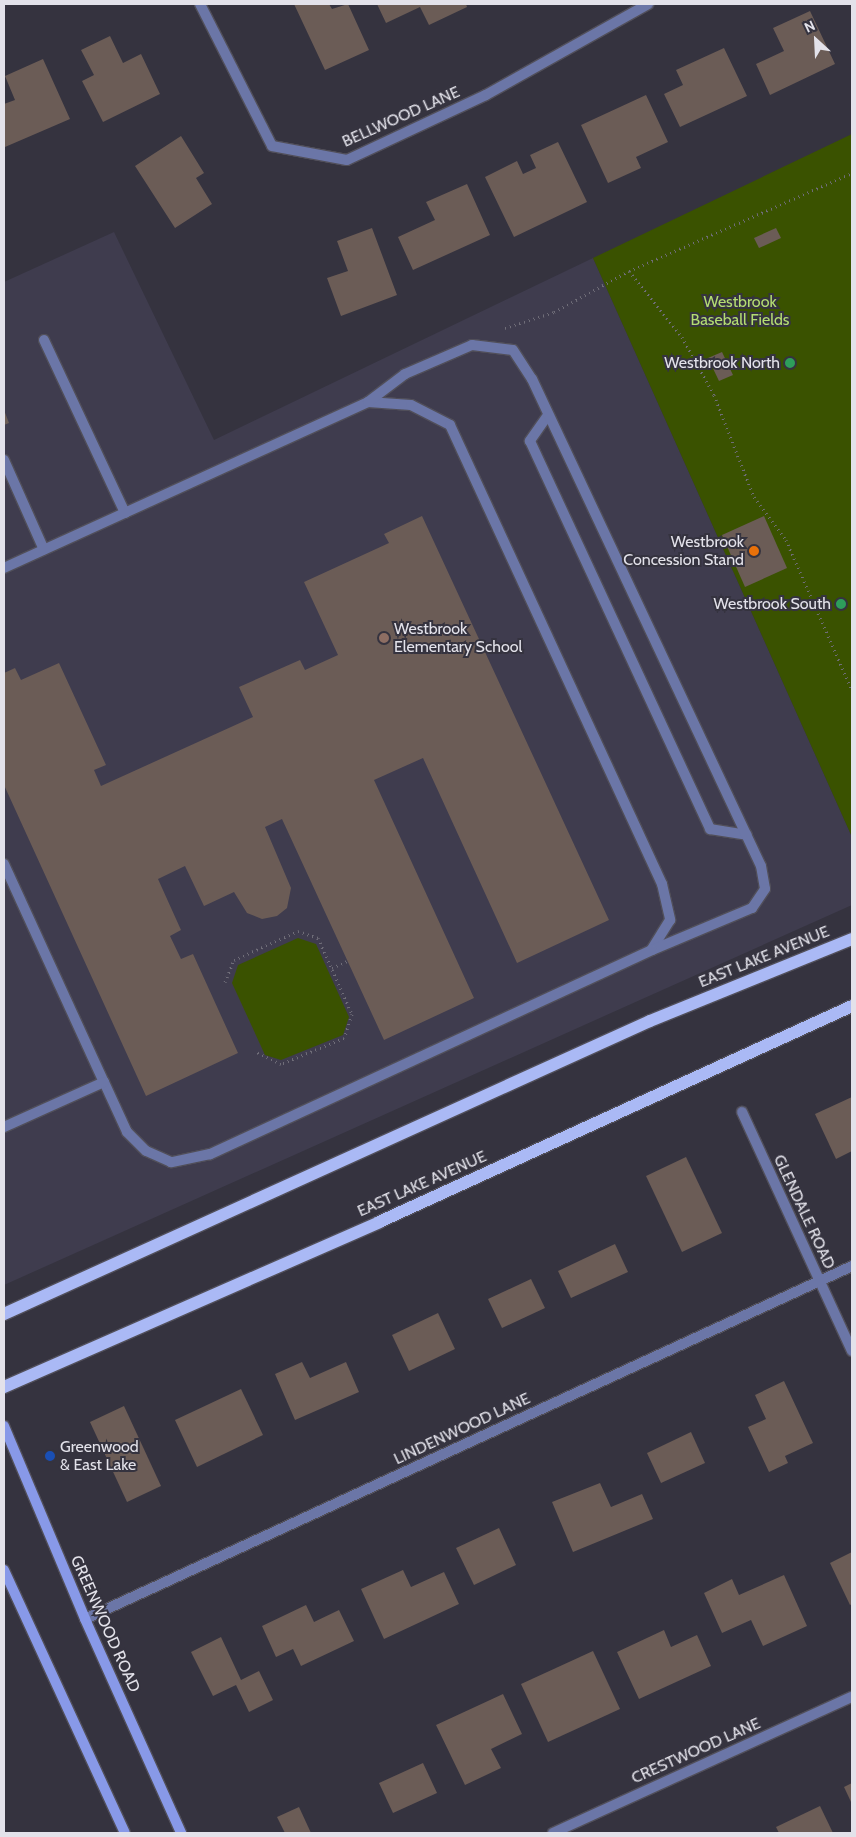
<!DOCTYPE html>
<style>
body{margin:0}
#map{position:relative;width:856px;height:1837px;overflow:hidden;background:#35333f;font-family:Cabin,sans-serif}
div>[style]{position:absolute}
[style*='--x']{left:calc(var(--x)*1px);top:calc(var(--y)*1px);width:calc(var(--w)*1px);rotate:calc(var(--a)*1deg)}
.built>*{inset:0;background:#3f3c4e}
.green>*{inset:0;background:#3a5200}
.building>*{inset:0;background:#6b5c56}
.path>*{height:3px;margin-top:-1.5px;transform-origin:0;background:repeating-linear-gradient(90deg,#6f6d78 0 1px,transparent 0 5px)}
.roads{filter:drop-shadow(1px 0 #514f5a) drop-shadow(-1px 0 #514f5a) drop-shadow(0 1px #514f5a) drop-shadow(0 -1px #514f5a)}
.lane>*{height:10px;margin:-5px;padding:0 5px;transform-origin:5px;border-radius:5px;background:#6b76a7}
.street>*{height:10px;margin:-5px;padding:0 5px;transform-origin:5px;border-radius:5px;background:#6b76a7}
.secondary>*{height:10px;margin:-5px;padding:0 5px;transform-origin:5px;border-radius:5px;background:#8899e8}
.primary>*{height:12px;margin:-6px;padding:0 6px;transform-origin:6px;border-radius:6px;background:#aab9f5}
.dots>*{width:14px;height:14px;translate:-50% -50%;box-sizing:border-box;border:2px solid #35333f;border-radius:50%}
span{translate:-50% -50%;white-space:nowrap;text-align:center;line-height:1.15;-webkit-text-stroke:4px #35333f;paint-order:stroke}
.street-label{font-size:16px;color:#e3e2ea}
.park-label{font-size:16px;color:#b4dd72}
.poi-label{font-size:16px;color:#e3e2ea}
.right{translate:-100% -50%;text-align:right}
.left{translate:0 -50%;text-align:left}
.frame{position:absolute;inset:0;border:5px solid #e3e2ea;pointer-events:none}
.north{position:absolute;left:791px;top:15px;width:50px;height:50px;-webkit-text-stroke:4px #35333f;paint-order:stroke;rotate:335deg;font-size:14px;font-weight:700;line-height:20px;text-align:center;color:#e3e2ea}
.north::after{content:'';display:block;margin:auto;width:18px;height:22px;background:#e3e2ea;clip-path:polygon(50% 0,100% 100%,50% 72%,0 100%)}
</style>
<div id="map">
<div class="built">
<div style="clip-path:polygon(114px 232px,214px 440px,593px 258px,852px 837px,852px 905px,4px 1285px,4px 282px)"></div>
</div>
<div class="green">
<div style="clip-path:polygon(852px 134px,852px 837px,593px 258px)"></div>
<div style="clip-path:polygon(298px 938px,316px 944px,349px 1017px,343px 1035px,281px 1060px,265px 1055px,232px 983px,238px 965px)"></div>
</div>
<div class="building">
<div style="clip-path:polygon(294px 4px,329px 4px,332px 9px,348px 4px,369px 50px,325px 70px)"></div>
<div style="clip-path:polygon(377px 4px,466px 4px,467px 7px,429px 25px,420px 7px,386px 23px)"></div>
<div style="clip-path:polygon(810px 11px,835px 64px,770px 95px,756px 64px,784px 51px,773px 28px)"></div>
<div style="clip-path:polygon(110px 36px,123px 63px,141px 54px,160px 94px,103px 122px,82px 81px,94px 75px,81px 50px)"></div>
<div style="clip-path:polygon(724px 48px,747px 96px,680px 127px,664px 94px,683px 85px,676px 70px)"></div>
<div style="clip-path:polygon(43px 59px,70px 119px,5px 147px,4px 104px,15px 100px,5px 76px)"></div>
<div style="clip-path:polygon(646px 95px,668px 142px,636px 157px,641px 168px,608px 183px,581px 125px)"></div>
<div style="clip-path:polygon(181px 136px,204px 173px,196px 178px,212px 204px,175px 228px,135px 166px)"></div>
<div style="clip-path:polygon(558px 142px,587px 202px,514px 237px,485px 177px,517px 161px,523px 174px,536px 168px,530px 155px)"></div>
<div style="clip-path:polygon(467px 184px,490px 235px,413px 270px,398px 237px,435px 220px,426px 202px)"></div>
<div style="clip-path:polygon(372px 228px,397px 295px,341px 316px,327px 278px,348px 271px,337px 241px)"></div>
<div style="clip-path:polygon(776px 228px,781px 238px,759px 248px,754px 238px)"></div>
<div style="clip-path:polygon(722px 352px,733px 375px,719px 381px,708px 358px)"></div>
<div style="clip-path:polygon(4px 410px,9px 423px,4px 425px)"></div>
<div style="clip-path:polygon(422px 516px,609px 920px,517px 963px,423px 758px,374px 780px,474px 998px,384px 1040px,282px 819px,265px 827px,291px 888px,287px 908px,277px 916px,262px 919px,247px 913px,234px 892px,204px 906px,185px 866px,158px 879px,181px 930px,170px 936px,181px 959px,193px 954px,238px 1053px,146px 1096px,4px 785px,4px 673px,15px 668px,21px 680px,59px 663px,106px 765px,94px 770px,101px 786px,253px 717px,239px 687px,300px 660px,305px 670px,338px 655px,304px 582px,389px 543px,384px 534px)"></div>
<div style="clip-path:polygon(764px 516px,787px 568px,745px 587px,722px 535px)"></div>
<div style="clip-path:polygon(852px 1097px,852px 1151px,836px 1159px,815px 1114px)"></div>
<div style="clip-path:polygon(686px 1157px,722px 1233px,682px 1252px,646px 1176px)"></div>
<div style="clip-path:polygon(615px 1244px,628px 1272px,571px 1298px,558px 1271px)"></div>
<div style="clip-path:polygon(531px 1279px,545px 1308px,502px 1328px,488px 1299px)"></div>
<div style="clip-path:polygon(438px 1313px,455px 1349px,409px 1371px,392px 1335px)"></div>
<div style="clip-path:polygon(302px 1362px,310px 1378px,346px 1362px,359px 1392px,295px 1420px,275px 1374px)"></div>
<div style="clip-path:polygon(784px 1381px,813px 1443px,785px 1456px,788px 1463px,769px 1472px,748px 1427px,766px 1419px,755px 1395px)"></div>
<div style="clip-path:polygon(241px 1389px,263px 1435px,197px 1467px,175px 1420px)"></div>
<div style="clip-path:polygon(124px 1406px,161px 1486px,127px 1502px,90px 1422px)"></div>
<div style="clip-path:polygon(691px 1432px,705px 1463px,661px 1483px,647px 1453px)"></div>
<div style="clip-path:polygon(600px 1483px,611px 1507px,642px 1494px,653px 1519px,573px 1552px,552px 1502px)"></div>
<div style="clip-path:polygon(499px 1528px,516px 1565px,474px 1585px,456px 1548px)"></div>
<div style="clip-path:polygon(852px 1552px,852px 1604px,850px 1605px,830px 1563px)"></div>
<div style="clip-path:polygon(403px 1570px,411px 1587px,444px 1572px,459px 1604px,384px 1639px,361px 1589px)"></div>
<div style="clip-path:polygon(784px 1575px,807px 1626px,763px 1646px,751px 1620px,722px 1633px,704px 1593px,732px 1579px,739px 1595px)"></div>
<div style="clip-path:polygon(306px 1605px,314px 1622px,339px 1610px,354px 1641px,301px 1666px,293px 1649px,276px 1657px,262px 1626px)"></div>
<div style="clip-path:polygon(664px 1630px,671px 1647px,697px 1635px,711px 1666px,639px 1699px,617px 1652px)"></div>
<div style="clip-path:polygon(221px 1637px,241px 1680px,259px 1671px,273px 1700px,249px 1712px,236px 1685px,213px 1696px,191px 1652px)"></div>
<div style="clip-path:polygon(593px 1651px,620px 1709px,548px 1742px,521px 1684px)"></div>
<div style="clip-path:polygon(503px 1694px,522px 1734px,491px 1749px,501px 1768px,465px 1785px,436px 1725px)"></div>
<div style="clip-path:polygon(423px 1763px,437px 1793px,393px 1813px,379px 1783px)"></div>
<div style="clip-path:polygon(852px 1783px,852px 1804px,844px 1787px)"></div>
<div style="clip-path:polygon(820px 1806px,833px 1833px,779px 1833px,776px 1827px)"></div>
<div style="clip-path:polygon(299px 1807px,311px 1833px,285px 1833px,277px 1817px)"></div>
</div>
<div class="path">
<div style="--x:629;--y:271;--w:85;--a:51.2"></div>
<div style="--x:682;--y:337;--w:66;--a:61.1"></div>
<div style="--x:714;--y:395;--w:110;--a:68.6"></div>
<div style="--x:754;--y:497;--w:54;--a:53.3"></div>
<div style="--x:786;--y:540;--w:164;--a:66.3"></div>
<div style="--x:505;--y:328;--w:52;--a:-18.1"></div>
<div style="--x:554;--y:312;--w:85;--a:-28.7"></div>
<div style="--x:629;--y:271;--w:244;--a:-23.7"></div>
<div style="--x:332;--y:968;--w:17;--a:-25"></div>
<div style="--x:225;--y:982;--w:24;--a:-68"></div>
<div style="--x:234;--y:960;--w:70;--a:-24.4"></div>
<div style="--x:298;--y:931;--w:21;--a:19"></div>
<div style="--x:318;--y:938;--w:83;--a:65.9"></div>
<div style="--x:352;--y:1014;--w:25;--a:108"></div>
<div style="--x:344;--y:1038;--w:68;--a:157.6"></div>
<div style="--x:281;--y:1064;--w:28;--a:-154"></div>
</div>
<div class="roads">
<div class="lane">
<div style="--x:44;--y:340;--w:191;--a:64.9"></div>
<div style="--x:368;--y:402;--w:43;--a:4"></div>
<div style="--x:411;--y:405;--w:44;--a:27.1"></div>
<div style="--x:450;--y:425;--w:506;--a:65.21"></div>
<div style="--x:662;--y:884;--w:37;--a:77"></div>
<div style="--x:670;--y:920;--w:34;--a:122"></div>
<div style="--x:548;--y:415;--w:32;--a:125"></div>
<div style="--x:530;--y:441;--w:428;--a:65.1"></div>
<div style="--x:710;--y:829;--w:37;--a:9"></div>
<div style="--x:4;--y:460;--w:98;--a:66"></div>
<div style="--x:4;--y:568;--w:400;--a:-24.5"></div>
<div style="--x:368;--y:402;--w:46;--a:-37.1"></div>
<div style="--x:405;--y:374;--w:73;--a:-23.4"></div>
<div style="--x:472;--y:345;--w:41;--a:7"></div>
<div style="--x:513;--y:350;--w:35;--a:57"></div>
<div style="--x:532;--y:379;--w:538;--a:64.82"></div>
<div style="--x:761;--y:866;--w:23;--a:80"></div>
<div style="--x:765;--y:889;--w:23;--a:124"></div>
<div style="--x:752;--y:908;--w:108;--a:157.2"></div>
<div style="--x:652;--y:950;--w:487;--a:155.2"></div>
<div style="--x:210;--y:1154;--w:40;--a:168"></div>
<div style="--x:171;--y:1162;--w:27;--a:-156"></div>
<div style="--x:146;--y:1151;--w:27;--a:-135"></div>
<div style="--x:127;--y:1132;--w:55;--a:-114.7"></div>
<div style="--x:4;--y:864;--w:240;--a:65.4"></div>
<div style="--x:104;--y:1082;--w:110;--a:155.8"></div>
</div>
<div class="street">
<div style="--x:200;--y:4;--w:159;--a:63.1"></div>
<div style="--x:272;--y:146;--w:76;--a:10.6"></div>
<div style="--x:347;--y:160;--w:153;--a:-25.1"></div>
<div style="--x:486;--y:95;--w:186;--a:-29.3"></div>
<div style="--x:742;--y:1112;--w:263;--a:65.3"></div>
<div style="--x:85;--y:1619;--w:844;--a:-24.71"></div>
<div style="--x:553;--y:1833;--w:328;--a:-24.5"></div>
</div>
<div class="secondary">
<div style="--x:4;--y:1426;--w:209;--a:67.2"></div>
<div style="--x:85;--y:1619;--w:235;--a:65.8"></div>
<div style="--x:4;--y:1570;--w:289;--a:65.3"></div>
</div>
<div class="primary">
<div style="--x:4;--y:1314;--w:709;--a:-24.4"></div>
<div style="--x:650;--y:1021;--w:218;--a:-22.1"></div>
<div style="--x:4;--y:1387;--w:410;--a:-23.7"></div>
<div style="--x:379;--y:1222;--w:520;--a:-24.54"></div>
</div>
</div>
<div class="dots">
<div style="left:790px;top:363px;background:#2e9e5b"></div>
<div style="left:754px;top:551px;background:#e8710a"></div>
<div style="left:841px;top:604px;background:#2e9e5b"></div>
<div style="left:384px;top:638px;background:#8d6e63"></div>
<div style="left:50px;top:1456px;background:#1a4fb4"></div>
</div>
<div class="street-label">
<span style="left:401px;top:117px;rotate:-24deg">BELLWOOD LANE</span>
<span style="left:764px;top:957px;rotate:-22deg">EAST LAKE AVENUE</span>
<span style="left:422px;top:1184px;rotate:-24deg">EAST LAKE AVENUE</span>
<span style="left:804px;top:1212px;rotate:65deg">GLENDALE ROAD</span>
<span style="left:462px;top:1429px;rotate:-25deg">LINDENWOOD LANE</span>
<span style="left:105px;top:1624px;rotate:66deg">GREENWOOD ROAD</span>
<span style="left:696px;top:1751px;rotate:-24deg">CRESTWOOD LANE</span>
</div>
<div class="park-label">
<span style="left:740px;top:311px">Westbrook<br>Baseball Fields</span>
</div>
<div class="poi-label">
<span class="right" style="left:780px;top:363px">Westbrook North</span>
<span class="right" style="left:744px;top:551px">Westbrook<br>Concession Stand</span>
<span class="right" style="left:831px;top:604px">Westbrook South</span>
<span class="left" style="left:394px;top:638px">Westbrook<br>Elementary School</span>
<span class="left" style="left:60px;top:1456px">Greenwood<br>&amp; East Lake</span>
</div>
<div class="frame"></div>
<div class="north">N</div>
</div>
